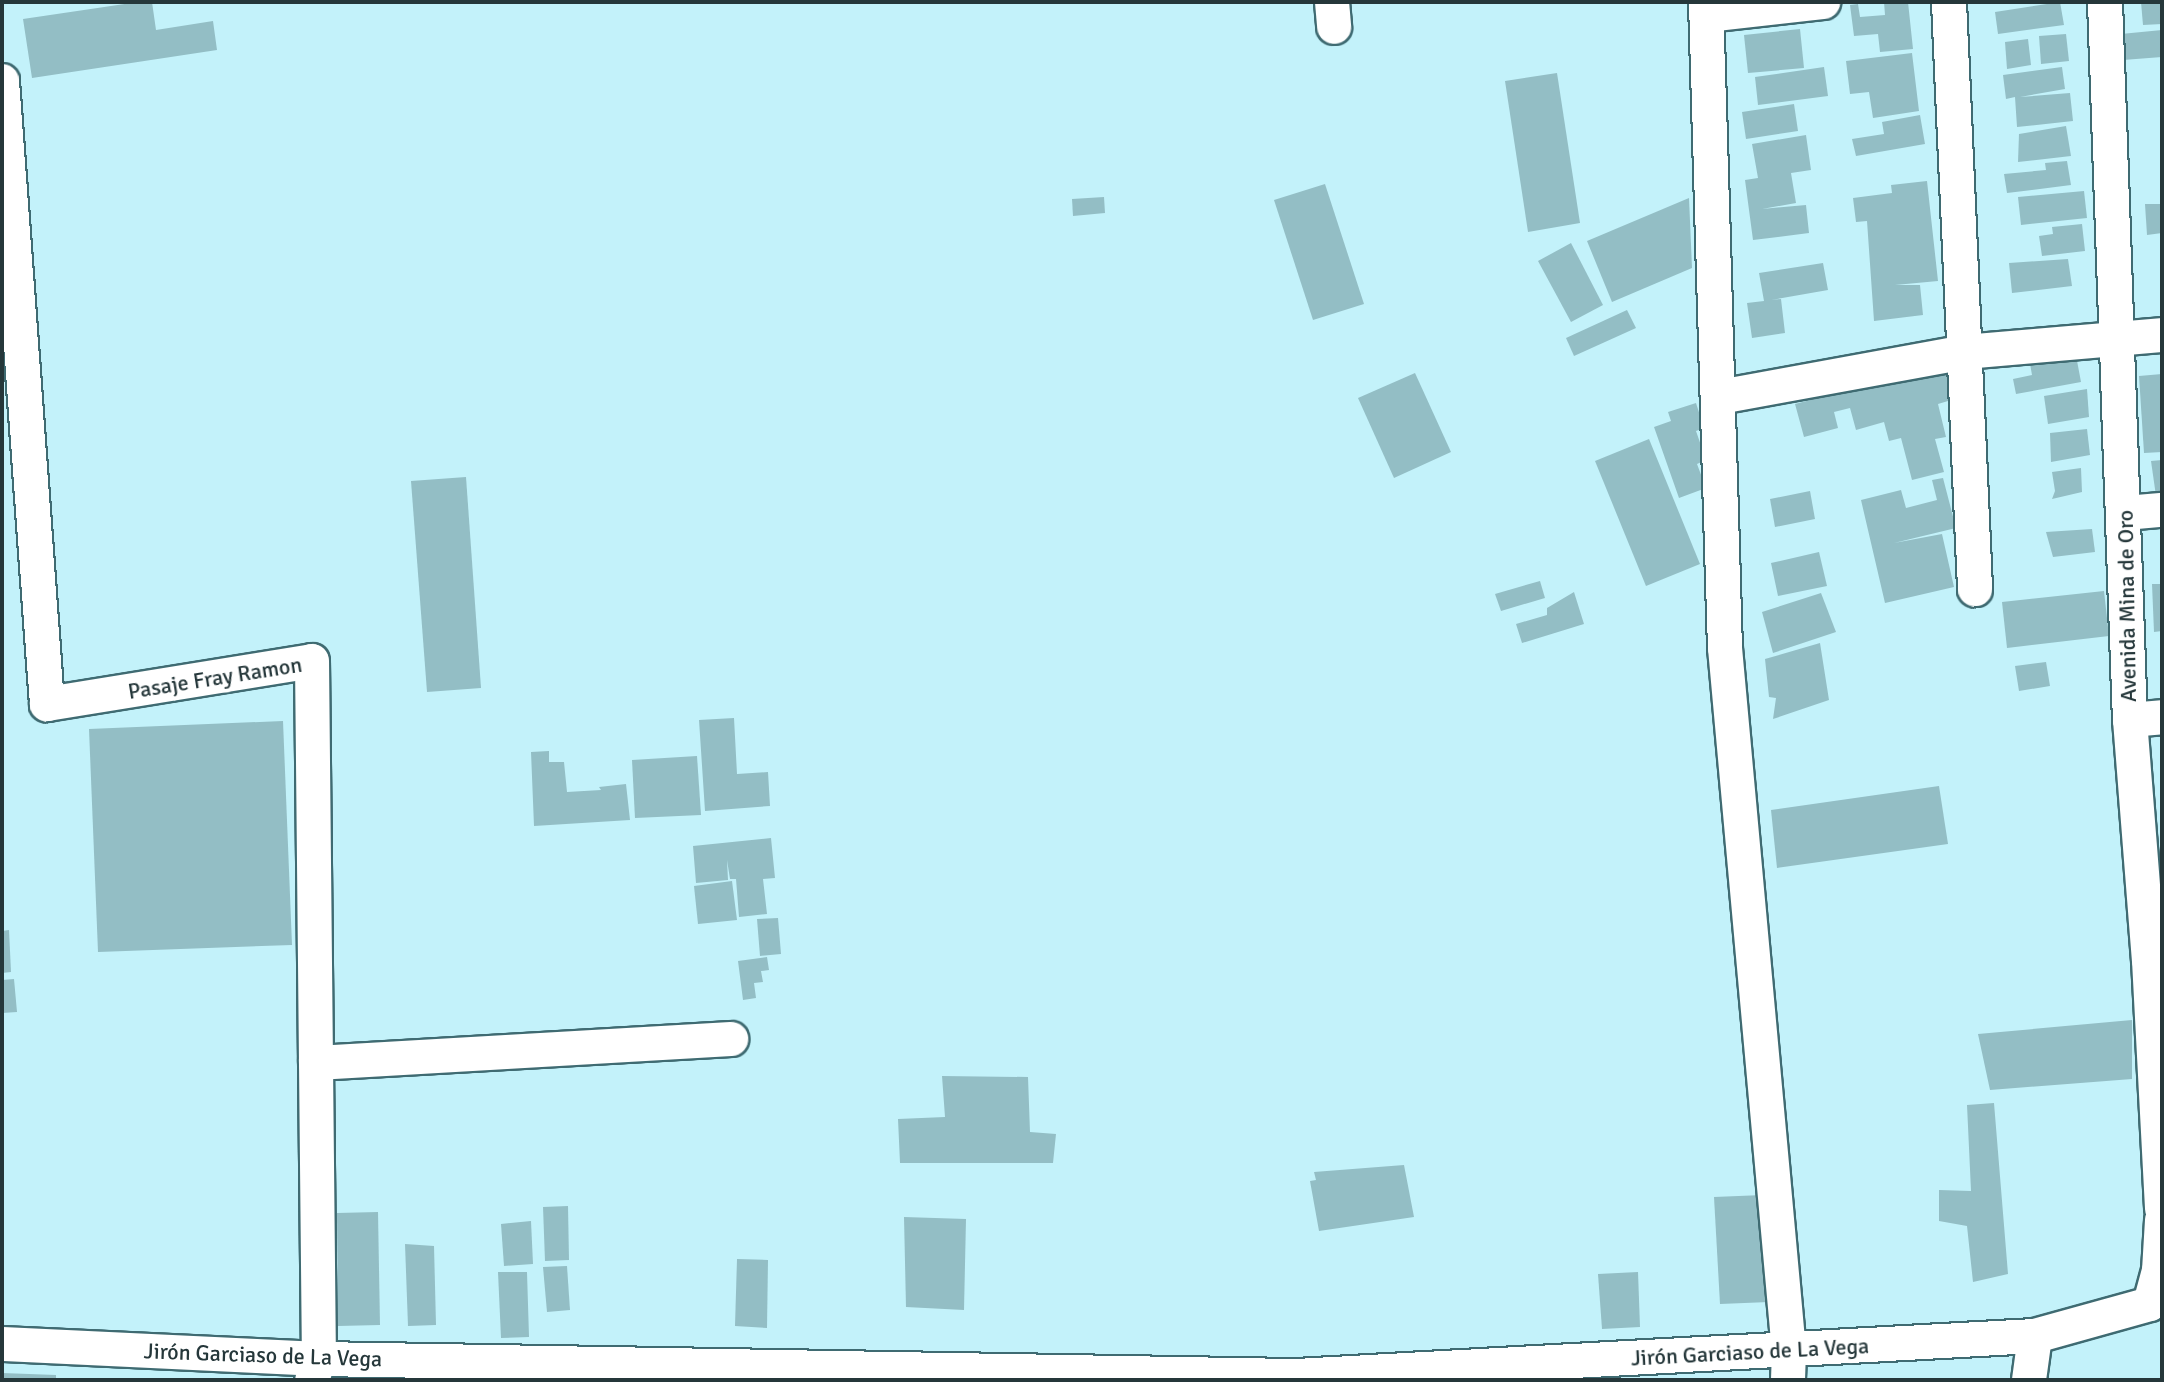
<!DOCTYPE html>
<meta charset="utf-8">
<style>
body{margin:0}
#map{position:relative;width:2164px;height:1382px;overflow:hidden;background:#c3f2fa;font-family:Signika,sans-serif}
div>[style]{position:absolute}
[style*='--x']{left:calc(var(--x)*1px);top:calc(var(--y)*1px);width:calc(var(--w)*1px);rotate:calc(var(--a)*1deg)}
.building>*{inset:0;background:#93bec5}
.roads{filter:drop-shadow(2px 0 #3f6b72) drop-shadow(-2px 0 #3f6b72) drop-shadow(0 2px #3f6b72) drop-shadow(0 -2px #3f6b72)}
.minor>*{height:34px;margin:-17px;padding:0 17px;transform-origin:17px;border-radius:17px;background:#fff}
span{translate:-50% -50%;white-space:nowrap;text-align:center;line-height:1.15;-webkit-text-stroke:7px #fff;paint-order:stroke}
.street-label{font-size:22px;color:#25373a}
.frame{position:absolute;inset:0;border:4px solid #25373a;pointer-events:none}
</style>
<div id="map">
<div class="building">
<div style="clip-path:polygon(138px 2px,152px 2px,156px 30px,213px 21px,217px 50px,32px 78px,23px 19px)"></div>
<div style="clip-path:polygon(1884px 2px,1908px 2px,1913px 49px,1880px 52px,1878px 34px,1854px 36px,1850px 5px,1858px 4px,1860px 17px,1885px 15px)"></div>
<div style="clip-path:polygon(2060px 2px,2064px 25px,1998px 34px,1995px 12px)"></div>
<div style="clip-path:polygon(2141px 2px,2162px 2px,2162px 24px,2143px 25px)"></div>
<div style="clip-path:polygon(1800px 29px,1804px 68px,1748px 73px,1744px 35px)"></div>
<div style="clip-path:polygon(2162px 30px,2162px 57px,2123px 60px,2121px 34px)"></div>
<div style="clip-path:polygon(2066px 34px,2069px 61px,2041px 64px,2039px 36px)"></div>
<div style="clip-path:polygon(2028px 39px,2031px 65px,2007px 69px,2005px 42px)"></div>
<div style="clip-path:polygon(1912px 53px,1919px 111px,1873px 118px,1869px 92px,1850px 94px,1846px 61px)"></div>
<div style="clip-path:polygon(1824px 67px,1828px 96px,1758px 105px,1755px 77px)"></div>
<div style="clip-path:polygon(2062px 67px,2065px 89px,2020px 97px,2070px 93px,2073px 121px,2017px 127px,2015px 97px,2006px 99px,2003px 75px)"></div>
<div style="clip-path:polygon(1557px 73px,1580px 223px,1528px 232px,1505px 81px)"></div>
<div style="clip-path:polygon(1794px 104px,1798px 131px,1746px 139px,1742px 112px)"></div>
<div style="clip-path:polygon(1920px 115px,1925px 144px,1856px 156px,1852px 139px,1884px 134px,1882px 122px)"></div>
<div style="clip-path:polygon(2066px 126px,2071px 156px,2018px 162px,2019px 134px)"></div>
<div style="clip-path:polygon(1806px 135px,1811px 170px,1791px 173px,1796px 203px,1762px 209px,1806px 205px,1809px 233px,1753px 240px,1745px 180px,1758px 178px,1752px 144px)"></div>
<div style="clip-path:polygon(2067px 161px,2071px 185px,2007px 193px,2004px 174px,2046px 170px,2045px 163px)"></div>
<div style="clip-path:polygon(1927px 181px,1938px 281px,1895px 285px,1920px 285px,1923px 315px,1874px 321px,1867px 221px,1856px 222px,1853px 198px,1892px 193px,1891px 185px)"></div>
<div style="clip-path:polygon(1325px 184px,1364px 304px,1313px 320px,1274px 200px)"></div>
<div style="clip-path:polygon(2084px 191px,2087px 218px,2021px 225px,2018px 197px)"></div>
<div style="clip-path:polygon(1104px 197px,1105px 213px,1073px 216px,1072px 199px)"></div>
<div style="clip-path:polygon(1689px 198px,1692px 268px,1612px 302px,1587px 241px)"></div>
<div style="clip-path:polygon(2145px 204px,2162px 204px,2162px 233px,2147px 235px)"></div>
<div style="clip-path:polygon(2082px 224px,2085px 251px,2042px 256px,2039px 236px,2053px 234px,2052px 227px)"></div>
<div style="clip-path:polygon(1571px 243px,1603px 305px,1571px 322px,1538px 261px)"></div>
<div style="clip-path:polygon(2068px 259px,2072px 286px,2012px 293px,2009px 263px)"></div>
<div style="clip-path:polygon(1823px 263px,1828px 290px,1771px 300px,1781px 299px,1785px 333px,1752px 338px,1747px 303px,1764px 301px,1759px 273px)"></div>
<div style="clip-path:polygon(1627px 310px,1636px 328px,1574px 356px,1566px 338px)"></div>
<div style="clip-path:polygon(2075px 350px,2081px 382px,2016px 394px,2013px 379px,2032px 375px,2029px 358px)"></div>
<div style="clip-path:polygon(1949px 364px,1958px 398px,1938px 404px,1946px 437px,1935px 439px,1944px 472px,1912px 480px,1901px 438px,1889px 441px,1884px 422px,1856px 430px,1850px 408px,1834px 412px,1838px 428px,1804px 437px,1795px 404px)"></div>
<div style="clip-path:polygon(1415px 373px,1451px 452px,1394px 478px,1358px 398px)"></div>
<div style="clip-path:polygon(2162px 374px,2162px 452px,2144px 453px,2139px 376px)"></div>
<div style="clip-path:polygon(2087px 389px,2089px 417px,2048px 424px,2044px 396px)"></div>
<div style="clip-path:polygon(1696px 403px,1704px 428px,1696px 431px,1706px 460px,1697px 464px,1706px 488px,1679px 498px,1654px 427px,1671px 421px,1668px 412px)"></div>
<div style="clip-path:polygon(2087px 429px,2090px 455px,2051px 462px,2050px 433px)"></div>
<div style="clip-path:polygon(1649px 439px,1700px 564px,1646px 586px,1595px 461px)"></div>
<div style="clip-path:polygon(2162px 460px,2162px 502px,2157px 503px,2151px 461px)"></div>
<div style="clip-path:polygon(2081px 468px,2082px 492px,2052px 499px,2055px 491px,2052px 472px)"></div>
<div style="clip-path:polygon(466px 477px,481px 688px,427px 692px,411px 481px)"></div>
<div style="clip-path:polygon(1943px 478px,1956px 528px,1894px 543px,1942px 534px,1954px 587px,1885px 603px,1861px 500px,1901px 490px,1906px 508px,1937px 500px,1932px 480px)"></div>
<div style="clip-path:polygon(1810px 491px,1815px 519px,1775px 527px,1770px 499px)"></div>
<div style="clip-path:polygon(2092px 529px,2095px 552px,2053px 557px,2046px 532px)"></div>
<div style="clip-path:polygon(1819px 552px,1827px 586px,1778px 596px,1771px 563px)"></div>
<div style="clip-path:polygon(1540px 581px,1545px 598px,1501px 611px,1495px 594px)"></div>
<div style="clip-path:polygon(2152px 584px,2162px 584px,2162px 631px,2154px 632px)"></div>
<div style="clip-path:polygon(2104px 591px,2109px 636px,2007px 648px,2002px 602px)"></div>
<div style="clip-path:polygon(1574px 592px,1584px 624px,1522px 643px,1516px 624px,1547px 615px,1547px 608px)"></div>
<div style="clip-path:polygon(1821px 593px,1836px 632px,1773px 653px,1762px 612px)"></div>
<div style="clip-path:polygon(1820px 643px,1829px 700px,1773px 719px,1776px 698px,1769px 697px,1765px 659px)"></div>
<div style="clip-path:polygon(2046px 662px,2050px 686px,2019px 691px,2015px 666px)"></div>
<div style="clip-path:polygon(734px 718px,737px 774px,768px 772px,770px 806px,705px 811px,699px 720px)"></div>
<div style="clip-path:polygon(283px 721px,292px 945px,98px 952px,89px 729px)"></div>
<div style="clip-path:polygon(549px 751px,549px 762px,564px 762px,567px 792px,601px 790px,599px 787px,626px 784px,630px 820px,534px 826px,531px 752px)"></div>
<div style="clip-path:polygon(697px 756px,701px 815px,635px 818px,632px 760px)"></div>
<div style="clip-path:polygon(1939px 786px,1948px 844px,1777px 868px,1771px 810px)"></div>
<div style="clip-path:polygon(771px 838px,775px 878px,763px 879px,767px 914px,739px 917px,736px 879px,730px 879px,727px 860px,728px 880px,696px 883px,693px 846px)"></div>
<div style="clip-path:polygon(732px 881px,737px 920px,698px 924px,694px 886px)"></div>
<div style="clip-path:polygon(778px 918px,781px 954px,760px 956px,757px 919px)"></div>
<div style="clip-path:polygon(9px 930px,11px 972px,2px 973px,2px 931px)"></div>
<div style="clip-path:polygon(767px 957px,769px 970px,761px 971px,763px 982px,754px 983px,756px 998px,743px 1000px,738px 961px)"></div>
<div style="clip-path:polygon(14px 979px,17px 1012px,2px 1013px,2px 980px)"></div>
<div style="clip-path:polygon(2132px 1020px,2132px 1079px,1990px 1090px,1978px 1034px)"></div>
<div style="clip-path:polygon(942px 1076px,1028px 1077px,1030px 1132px,1056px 1134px,1053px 1163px,900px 1163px,898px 1119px,945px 1117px)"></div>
<div style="clip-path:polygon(1994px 1103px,2008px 1274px,1973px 1282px,1967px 1226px,1939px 1221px,1939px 1190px,1971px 1191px,1967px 1105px)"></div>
<div style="clip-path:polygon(1404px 1165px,1414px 1217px,1319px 1231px,1310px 1181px,1316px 1180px,1314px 1172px)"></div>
<div style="clip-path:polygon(1763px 1195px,1769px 1302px,1720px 1304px,1714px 1197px)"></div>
<div style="clip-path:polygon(568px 1206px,569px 1260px,545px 1261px,543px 1207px)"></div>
<div style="clip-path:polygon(378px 1212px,380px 1325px,338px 1326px,337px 1213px)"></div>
<div style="clip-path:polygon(904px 1217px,966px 1219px,964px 1310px,906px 1307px)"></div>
<div style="clip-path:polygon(531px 1221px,533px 1264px,504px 1266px,501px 1224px)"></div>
<div style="clip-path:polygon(405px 1244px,434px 1246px,436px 1325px,408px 1326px)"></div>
<div style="clip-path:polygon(737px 1259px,768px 1260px,767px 1328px,735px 1326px)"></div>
<div style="clip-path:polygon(567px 1266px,570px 1310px,547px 1312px,543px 1267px)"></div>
<div style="clip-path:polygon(498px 1272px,527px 1272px,529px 1337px,501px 1338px)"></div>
<div style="clip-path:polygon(1638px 1272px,1640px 1327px,1602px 1329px,1598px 1274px)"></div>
<div style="clip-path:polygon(2px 1373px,56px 1375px,56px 1380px,2px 1380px)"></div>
</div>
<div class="roads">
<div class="minor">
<div style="--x:1332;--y:2;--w:25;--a:85"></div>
<div style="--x:1706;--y:2;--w:646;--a:88.32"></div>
<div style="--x:1725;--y:648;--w:706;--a:84.8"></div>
<div style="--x:1789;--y:1351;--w:29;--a:92"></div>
<div style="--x:1949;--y:2;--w:588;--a:87.46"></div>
<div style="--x:2105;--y:2;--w:718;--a:88.01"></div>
<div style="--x:2130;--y:720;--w:241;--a:85.5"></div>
<div style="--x:2149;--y:960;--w:249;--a:87"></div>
<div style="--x:1708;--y:15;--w:116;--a:-6.4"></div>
<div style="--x:2;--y:81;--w:625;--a:85.87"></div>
<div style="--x:47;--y:704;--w:268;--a:-9.2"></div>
<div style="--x:312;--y:661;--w:698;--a:89.43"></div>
<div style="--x:319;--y:1359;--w:22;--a:108"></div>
<div style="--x:1720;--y:397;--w:248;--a:-10.4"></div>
<div style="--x:1964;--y:352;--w:199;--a:-4.9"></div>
<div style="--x:2125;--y:513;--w:37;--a:-5"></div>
<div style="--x:2130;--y:720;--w:32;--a:-5"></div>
<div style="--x:316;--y:1063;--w:416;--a:-3.3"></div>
<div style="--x:2150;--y:1304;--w:34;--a:-75"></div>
<div style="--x:2159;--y:1271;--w:51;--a:-86.6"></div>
<div style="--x:2;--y:1344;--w:317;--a:2.7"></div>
<div style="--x:319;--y:1359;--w:977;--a:1"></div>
<div style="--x:1296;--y:1376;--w:740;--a:-3.1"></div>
<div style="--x:2035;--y:1336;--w:119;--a:-15.5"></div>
<div style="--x:2029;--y:1380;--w:44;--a:-82.2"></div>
</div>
</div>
<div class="street-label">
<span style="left:2127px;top:606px;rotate:-91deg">Avenida Mina de Oro</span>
<span style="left:215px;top:678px;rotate:-9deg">Pasaje Fray Ramon</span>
<span style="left:1750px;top:1352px;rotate:-3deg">Jirón Garciaso de La Vega</span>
<span style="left:263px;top:1355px;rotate:2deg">Jirón Garciaso de La Vega</span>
</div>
<div class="frame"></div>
</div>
